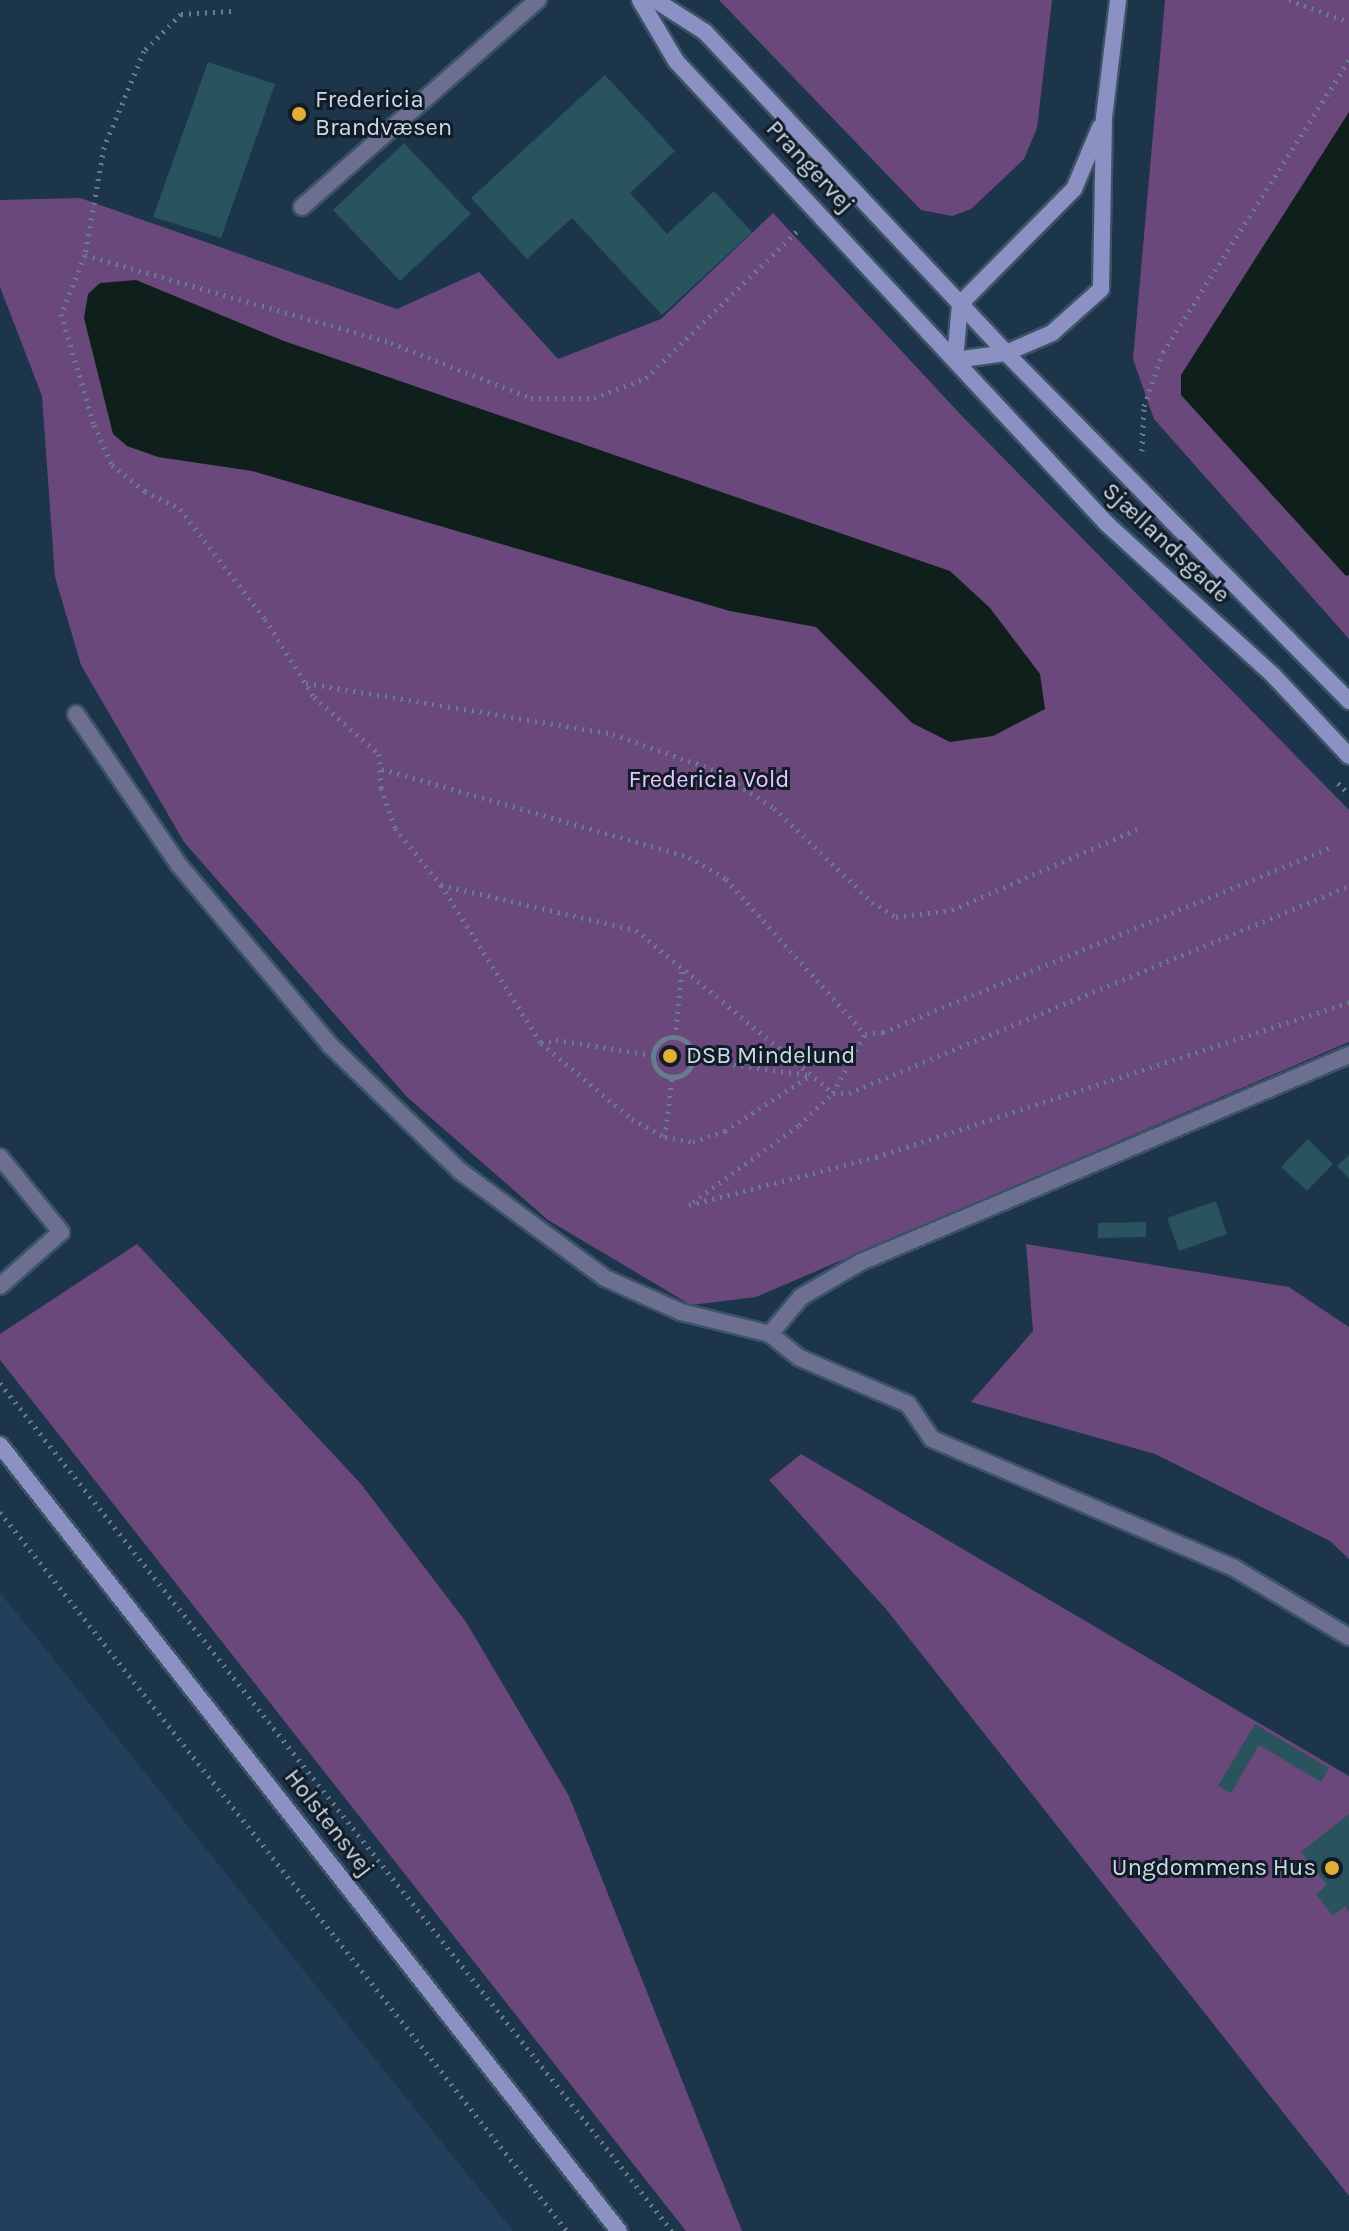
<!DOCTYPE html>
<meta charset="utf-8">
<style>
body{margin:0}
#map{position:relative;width:1349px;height:2231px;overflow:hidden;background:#1d354b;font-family:Karla,sans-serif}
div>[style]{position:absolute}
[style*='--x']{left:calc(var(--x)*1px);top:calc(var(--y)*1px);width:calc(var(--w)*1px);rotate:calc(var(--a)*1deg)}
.built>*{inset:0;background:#22405b}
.green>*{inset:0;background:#6a487c}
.water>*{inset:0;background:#0f1f1c}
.building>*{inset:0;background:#29535d}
.path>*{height:5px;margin-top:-2.5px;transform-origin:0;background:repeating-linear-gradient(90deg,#687c8f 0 2px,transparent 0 8px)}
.path>.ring{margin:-2.5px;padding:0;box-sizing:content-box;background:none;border:5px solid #687c8f;border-radius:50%}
.roads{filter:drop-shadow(2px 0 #3c5367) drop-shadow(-2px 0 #3c5367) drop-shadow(0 2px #3c5367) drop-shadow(0 -2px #3c5367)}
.lane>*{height:16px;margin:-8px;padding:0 8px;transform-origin:8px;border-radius:8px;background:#6c6f90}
.secondary>*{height:16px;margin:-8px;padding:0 8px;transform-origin:8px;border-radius:8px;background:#8c91c4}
.dots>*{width:22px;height:22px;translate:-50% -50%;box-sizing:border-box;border:4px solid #111c26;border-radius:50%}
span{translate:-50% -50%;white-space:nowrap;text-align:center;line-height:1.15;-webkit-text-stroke:6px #111c26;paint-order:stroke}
.poi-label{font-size:24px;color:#cbdae8}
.left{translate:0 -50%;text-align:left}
.right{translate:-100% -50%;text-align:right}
.street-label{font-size:24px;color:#cbdae8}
.park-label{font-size:24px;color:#e9c5fe}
</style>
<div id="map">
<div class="built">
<div style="clip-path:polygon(0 1593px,23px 1621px,513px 2231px,0 2231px)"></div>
</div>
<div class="green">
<div style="clip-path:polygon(719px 0,1052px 0,1037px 128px,1024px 159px,971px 209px,952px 216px,921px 210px)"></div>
<div style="clip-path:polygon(1165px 0,1349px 0,1349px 639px,1154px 419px,1133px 359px)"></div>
<div style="clip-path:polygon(80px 198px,397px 309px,479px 272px,558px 359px,661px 319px,773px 213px,962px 416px,1349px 810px,1349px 1042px,756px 1297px,691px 1305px,548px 1220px,407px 1097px,184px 842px,81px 665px,55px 577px,42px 396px,0 287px,0 200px)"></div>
<div style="clip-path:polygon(137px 1244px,361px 1484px,466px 1622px,569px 1796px,742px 2231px,686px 2231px,0 1360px,0 1334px)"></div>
<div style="clip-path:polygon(1026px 1244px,1289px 1287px,1349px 1327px,1349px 1559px,1330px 1541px,1155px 1454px,971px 1402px,1033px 1331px)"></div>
<div style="clip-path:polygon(801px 1454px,1349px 1776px,1349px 2196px,886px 1609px,769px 1480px)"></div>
</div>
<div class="water">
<div style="clip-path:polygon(1349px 112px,1349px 575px,1346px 576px,1181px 395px,1181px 375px)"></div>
<div style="clip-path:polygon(136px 280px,284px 341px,950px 571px,990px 608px,1040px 674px,1045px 709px,993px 736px,950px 742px,912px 723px,816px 627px,730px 611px,252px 471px,158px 457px,127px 446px,113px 434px,84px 318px,88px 294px,100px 283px)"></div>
</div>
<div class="building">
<div style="clip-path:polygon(208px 62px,275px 84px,221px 238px,153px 217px)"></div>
<div style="clip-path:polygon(605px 75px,675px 151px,630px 193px,667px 234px,714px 191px,752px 232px,662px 315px,572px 218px,527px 259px,471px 198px)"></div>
<div style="clip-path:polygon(404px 143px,471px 214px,400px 281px,333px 210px)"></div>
<div style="clip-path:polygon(1308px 1139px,1333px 1164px,1307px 1191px,1281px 1167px)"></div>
<div style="clip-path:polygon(1349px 1155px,1349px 1179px,1337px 1166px)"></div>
<div style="clip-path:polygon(1216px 1201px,1227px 1234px,1179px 1251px,1167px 1218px)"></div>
<div style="clip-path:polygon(1146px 1222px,1146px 1237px,1098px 1238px,1098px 1223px)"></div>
<div style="clip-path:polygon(1255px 1724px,1329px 1768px,1321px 1782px,1259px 1745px,1231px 1793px,1218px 1786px)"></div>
<div style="clip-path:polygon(1349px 1814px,1349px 1912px,1345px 1906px,1333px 1916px,1316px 1894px,1327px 1885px,1301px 1852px)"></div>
</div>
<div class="path">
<div style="--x:1289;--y:0;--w:64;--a:20.1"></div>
<div style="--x:231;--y:11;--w:50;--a:176.6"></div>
<div style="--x:181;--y:14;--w:52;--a:135"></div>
<div style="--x:144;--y:51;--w:104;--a:112.6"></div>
<div style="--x:104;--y:147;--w:110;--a:100"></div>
<div style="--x:85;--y:255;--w:64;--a:112.1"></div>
<div style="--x:61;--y:314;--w:116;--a:73.4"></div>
<div style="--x:94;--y:425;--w:44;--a:65.8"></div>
<div style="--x:112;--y:465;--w:42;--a:38.2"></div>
<div style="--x:145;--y:491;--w:39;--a:27"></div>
<div style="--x:180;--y:509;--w:139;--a:52.3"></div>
<div style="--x:265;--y:619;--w:92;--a:57.9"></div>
<div style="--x:314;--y:697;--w:86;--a:41.2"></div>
<div style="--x:379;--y:754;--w:34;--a:87"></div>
<div style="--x:381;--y:788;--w:42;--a:70.7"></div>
<div style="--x:395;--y:828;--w:73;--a:51.1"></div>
<div style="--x:441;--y:885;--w:187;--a:57.7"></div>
<div style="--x:541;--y:1043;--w:119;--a:39.9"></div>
<div style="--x:632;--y:1119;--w:38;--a:29"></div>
<div style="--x:665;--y:1137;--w:28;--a:10"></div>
<div style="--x:693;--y:1142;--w:34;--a:-19"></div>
<div style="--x:725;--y:1131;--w:103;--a:-33.1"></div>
<div style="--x:85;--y:255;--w:318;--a:16"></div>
<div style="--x:391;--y:343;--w:150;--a:21.4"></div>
<div style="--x:531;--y:398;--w:63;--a:0"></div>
<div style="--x:594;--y:398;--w:56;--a:-21"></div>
<div style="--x:646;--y:378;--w:211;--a:-44.2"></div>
<div style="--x:1142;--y:451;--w:45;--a:-87.5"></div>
<div style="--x:1144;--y:406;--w:57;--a:-70.6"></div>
<div style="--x:1163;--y:352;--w:346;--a:-57.5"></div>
<div style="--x:306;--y:683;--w:311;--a:9.4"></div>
<div style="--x:613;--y:734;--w:110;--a:19.6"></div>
<div style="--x:717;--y:771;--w:68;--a:33"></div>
<div style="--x:774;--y:808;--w:136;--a:43.8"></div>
<div style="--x:872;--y:902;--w:28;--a:32"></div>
<div style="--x:896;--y:917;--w:56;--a:-7.1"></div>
<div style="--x:952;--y:910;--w:207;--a:-23.6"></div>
<div style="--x:382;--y:769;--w:319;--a:16"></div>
<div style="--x:689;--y:857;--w:43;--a:30.7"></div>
<div style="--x:726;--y:879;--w:208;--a:48.1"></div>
<div style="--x:865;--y:1034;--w:18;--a:-6"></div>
<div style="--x:883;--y:1032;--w:482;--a:-22.4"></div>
<div style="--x:1338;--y:783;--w:16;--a:45"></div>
<div style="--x:441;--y:885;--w:200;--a:13"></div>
<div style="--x:636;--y:930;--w:256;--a:39.6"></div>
<div style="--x:833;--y:1093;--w:16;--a:0"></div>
<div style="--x:849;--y:1093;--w:541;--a:-22.49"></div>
<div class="ring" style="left:653px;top:1037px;width:35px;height:35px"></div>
<div style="--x:675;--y:1037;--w:68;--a:-84.1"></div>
<div style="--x:541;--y:1043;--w:15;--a:-11"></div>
<div style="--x:556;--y:1040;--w:98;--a:8.8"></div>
<div style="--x:694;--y:1059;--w:117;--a:7.9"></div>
<div style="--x:665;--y:1137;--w:60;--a:-83.3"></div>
<div style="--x:693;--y:1202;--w:131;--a:-36"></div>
<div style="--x:799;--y:1125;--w:47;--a:-43.3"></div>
<div style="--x:833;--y:1093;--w:67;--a:-61.5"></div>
<div style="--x:689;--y:1205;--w:193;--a:-14.4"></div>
<div style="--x:876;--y:1157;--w:498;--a:-18.1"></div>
<div style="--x:0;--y:1383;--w:1082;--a:51.6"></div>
<div style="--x:0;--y:1512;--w:916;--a:51.74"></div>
</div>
<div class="roads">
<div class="lane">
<div style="--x:302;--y:207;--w:314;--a:-41.3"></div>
<div style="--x:76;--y:714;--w:183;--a:55.7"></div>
<div style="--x:179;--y:865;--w:236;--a:50"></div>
<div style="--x:331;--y:1046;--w:180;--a:44.1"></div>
<div style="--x:460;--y:1171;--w:180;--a:36.4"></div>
<div style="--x:605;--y:1278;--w:83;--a:24.1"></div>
<div style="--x:681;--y:1312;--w:92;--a:13.9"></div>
<div style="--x:770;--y:1334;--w:38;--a:39"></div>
<div style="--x:800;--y:1358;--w:117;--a:23.1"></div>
<div style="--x:908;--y:1404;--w:42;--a:55.6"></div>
<div style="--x:932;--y:1439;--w:328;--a:23.1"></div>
<div style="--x:1234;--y:1568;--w:134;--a:31"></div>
<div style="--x:0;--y:1157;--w:97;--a:50.9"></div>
<div style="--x:61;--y:1232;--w:81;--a:138.5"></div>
<div style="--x:770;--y:1334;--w:48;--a:-50"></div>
<div style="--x:801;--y:1297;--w:69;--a:-30.3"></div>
<div style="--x:861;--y:1262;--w:530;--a:-22.99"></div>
</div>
<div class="secondary">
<div style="--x:640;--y:0;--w:71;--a:59.5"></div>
<div style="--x:676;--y:61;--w:633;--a:47.05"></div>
<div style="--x:1107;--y:524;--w:224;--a:42.3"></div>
<div style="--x:1273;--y:675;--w:111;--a:46.8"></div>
<div style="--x:655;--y:0;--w:59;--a:32.6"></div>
<div style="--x:705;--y:32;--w:440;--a:46.8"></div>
<div style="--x:1006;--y:353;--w:489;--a:45.4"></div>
<div style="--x:955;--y:360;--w:51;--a:-7.8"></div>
<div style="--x:1006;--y:353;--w:50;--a:-23.5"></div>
<div style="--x:1052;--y:333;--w:66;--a:-41.9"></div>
<div style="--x:1101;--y:289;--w:171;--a:-89"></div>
<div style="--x:1104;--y:118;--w:119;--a:-83.2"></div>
<div style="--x:955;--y:360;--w:56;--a:-84.9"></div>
<div style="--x:960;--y:304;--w:162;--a:-45.3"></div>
<div style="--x:1074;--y:189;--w:67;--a:-67.2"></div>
<div style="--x:0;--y:1445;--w:1000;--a:51.78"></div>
</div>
</div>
<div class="dots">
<div style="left:299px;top:114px;background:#e2af34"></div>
<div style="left:670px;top:1056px;background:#e2af34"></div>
<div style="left:1332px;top:1868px;background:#e2af34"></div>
</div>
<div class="poi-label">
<span class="left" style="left:315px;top:114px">Fredericia<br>Brandvæsen</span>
<span class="left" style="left:686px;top:1056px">DSB Mindelund</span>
<span class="right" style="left:1316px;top:1868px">Ungdommens Hus</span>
</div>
<div class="street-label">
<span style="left:810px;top:167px;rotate:47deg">Prangervej</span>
<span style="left:1166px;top:543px;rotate:43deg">Sjællandsgade</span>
<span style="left:329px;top:1823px;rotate:52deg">Holstensvej</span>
</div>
<div class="park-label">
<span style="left:709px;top:780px">Fredericia Vold</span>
</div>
</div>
